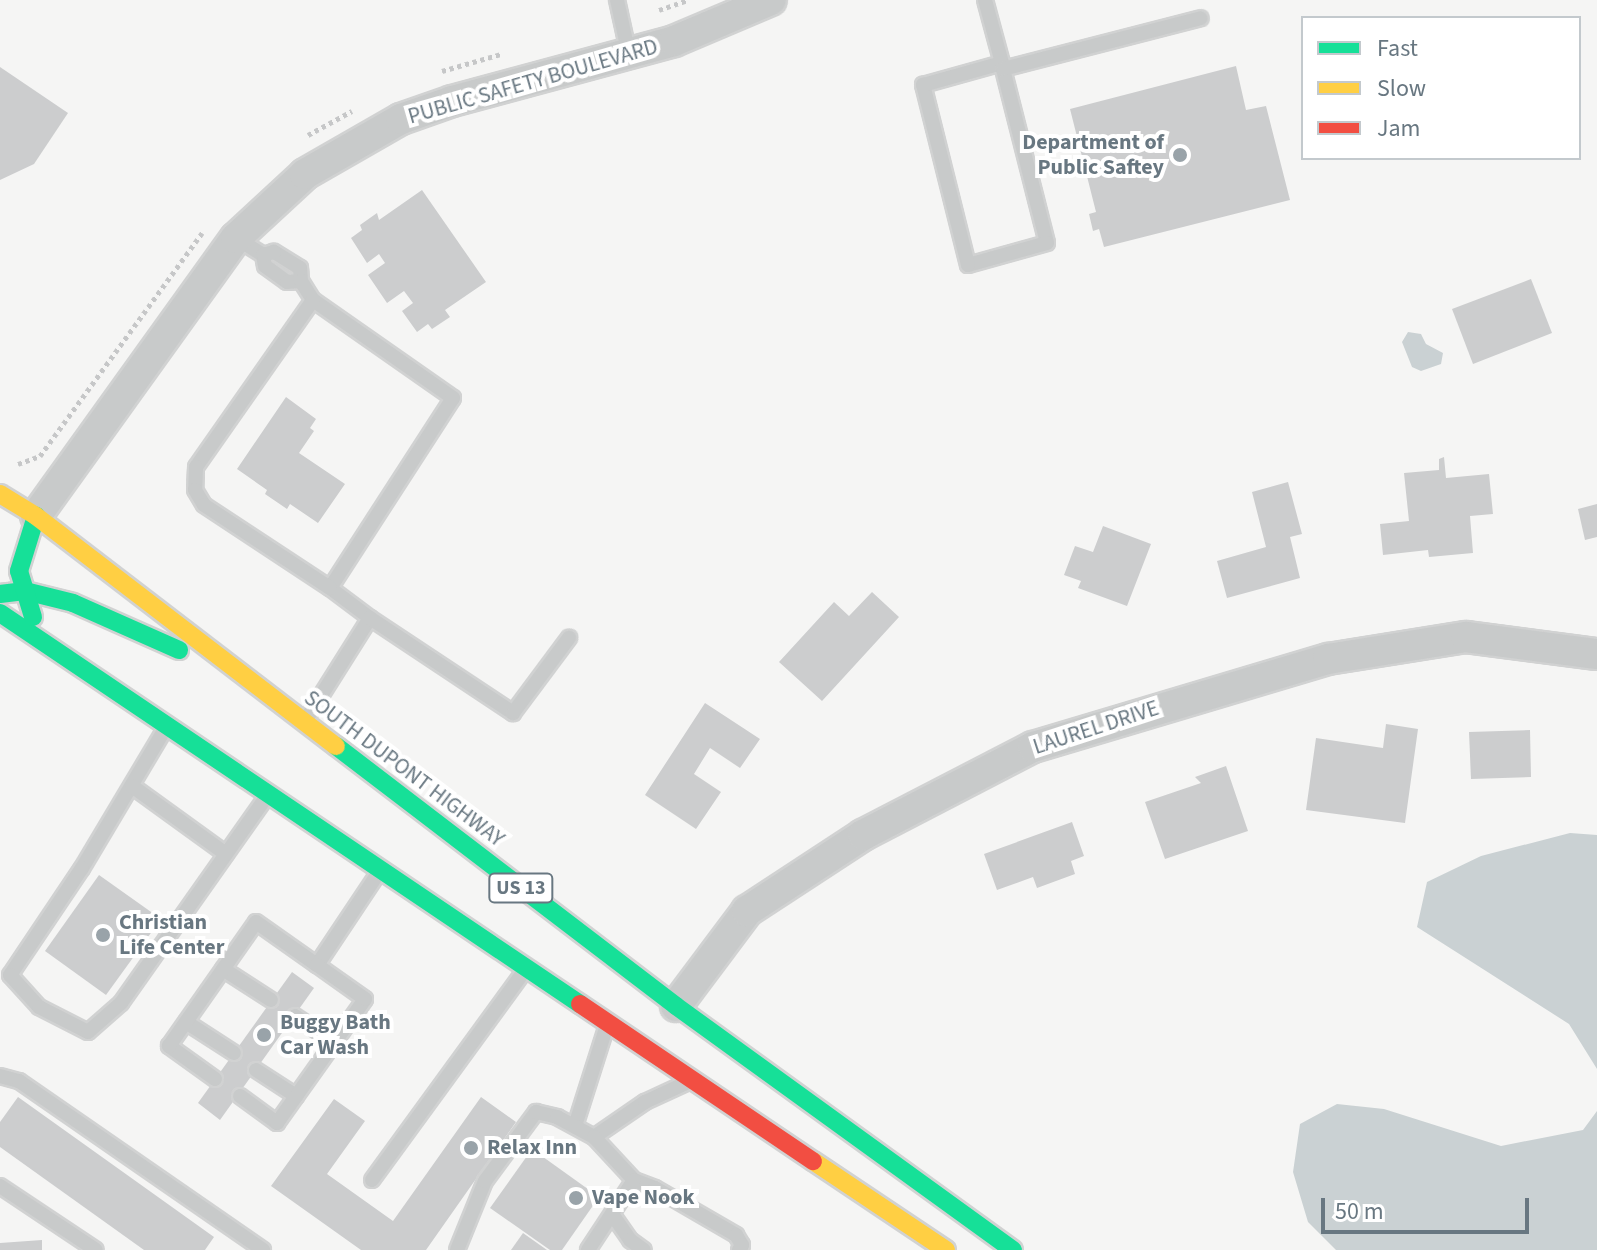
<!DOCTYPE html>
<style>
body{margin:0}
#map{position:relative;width:1597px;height:1250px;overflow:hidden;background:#f5f5f4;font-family:"Source Sans 3",sans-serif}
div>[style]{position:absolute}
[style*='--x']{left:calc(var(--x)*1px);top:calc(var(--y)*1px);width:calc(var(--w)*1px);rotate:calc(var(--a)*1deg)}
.water>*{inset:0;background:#cad1d3}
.building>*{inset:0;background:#cccdce}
.path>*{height:5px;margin-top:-2.5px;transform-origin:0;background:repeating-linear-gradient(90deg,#c6c7c8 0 4px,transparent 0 8px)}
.roads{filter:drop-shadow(2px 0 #d1d2d2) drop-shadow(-2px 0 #d1d2d2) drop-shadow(0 2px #d1d2d2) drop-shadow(0 -2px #d1d2d2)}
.lane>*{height:14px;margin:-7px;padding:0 7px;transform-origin:7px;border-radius:7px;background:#c8caca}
.street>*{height:30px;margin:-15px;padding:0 15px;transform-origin:15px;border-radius:15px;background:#c8caca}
.fast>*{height:18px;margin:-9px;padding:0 9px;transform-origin:9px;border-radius:9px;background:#16e098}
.slow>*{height:18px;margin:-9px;padding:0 9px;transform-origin:9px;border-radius:9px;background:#ffcf43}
.jam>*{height:18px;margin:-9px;padding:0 9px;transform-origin:9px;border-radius:9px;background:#f24e42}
.dots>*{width:22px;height:22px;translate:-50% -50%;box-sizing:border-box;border:4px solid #fff;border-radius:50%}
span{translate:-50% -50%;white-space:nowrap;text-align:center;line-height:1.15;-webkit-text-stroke:8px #fff;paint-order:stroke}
.shield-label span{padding:2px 6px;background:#fff;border:2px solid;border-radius:6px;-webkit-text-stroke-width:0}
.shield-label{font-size:20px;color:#687781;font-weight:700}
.street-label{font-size:22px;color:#687781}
.poi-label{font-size:22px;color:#687781;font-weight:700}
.right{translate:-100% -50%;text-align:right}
.left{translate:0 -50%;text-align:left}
.legend{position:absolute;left:1301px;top:16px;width:280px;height:144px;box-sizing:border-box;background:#fff;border:2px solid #c3c9cd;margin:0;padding:10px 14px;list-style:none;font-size:24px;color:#687781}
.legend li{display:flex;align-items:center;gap:16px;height:40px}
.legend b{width:40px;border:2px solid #c3c9cd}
.scale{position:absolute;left:1321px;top:1198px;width:208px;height:36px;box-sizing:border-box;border:4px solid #687781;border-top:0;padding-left:10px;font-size:24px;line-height:28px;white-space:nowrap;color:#687781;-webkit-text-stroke:6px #fff;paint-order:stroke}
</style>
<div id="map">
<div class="water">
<div style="clip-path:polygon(1408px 332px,1421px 334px,1426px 344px,1443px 353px,1441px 364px,1421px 371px,1412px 367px,1402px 342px)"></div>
<div style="clip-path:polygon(1570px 833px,1597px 835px,1597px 1069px,1569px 1024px,1417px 927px,1427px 882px,1481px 856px)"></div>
<div style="clip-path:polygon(1337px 1104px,1384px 1109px,1501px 1146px,1583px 1130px,1597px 1111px,1597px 1250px,1336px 1250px,1308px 1222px,1293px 1172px,1300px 1124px)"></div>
</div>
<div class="building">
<div style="clip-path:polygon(1236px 66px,1246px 110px,1266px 106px,1290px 200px,1104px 247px,1099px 229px,1093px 231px,1089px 214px,1096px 212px,1070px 109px)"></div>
<div style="clip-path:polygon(0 67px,68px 113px,34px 164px,0 180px)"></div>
<div style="clip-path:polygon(422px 190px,486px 282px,445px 310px,450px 317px,432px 329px,428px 324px,417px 332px,402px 311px,413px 303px,404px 291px,387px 303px,368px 275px,385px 263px,379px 254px,367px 263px,351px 238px,362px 230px,360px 225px,377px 213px,379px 220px)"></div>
<div style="clip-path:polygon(1531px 279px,1552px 333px,1473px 364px,1452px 309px)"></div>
<div style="clip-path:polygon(286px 397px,316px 419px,310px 428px,314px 431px,299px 453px,345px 484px,318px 523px,290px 504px,287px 509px,265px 494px,267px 490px,237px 469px)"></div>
<div style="clip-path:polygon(1444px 457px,1446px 478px,1489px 474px,1493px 514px,1470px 516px,1473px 553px,1429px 557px,1428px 550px,1383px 555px,1380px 524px,1409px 521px,1404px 473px,1439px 470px,1439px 459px)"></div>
<div style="clip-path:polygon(1288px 482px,1302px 534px,1290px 537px,1300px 578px,1227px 598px,1217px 561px,1266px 547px,1252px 492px)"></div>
<div style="clip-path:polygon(1597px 504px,1597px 537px,1585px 540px,1578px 509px)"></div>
<div style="clip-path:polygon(1103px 526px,1151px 544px,1127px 606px,1078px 588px,1081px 581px,1064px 575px,1075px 546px,1093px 552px)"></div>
<div style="clip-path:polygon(872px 592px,899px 617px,822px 701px,779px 662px,834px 602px,849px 616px)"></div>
<div style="clip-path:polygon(705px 703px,760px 739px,740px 768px,710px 748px,694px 774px,721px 792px,696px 829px,645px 795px)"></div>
<div style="clip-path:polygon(1386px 724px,1418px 729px,1405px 823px,1306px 810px,1316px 738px,1383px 748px)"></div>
<div style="clip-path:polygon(1530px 730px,1531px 777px,1471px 779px,1469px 732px)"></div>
<div style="clip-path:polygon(1226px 766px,1248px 831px,1165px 859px,1145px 802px,1201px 783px,1195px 777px)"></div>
<div style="clip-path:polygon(1072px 822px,1084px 856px,1071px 861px,1075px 874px,1037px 888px,1033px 877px,997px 890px,984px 854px)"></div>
<div style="clip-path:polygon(99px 875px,161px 919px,106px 995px,45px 951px)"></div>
<div style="clip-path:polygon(292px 972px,314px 988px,220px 1120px,198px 1103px)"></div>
<div style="clip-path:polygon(18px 1097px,214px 1237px,205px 1250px,144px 1250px,0 1147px,0 1122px)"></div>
<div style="clip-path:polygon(481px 1097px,516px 1122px,426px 1250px,361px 1250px,271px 1186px,334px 1099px,365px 1121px,327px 1174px,393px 1221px)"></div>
<div style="clip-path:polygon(532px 1149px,599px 1197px,562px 1250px,550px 1250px,490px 1208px)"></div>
<div style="clip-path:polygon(523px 1233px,547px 1250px,511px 1250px)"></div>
<div style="clip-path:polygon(42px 1240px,42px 1250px,0 1250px,0 1243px)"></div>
</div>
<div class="path">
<div style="--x:659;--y:10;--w:31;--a:-19"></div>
<div style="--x:442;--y:71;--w:61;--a:-16.1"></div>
<div style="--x:308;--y:135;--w:50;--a:-28.6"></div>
<div style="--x:18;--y:464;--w:23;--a:-20"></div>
<div style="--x:40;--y:456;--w:276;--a:-54"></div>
</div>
<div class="roads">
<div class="lane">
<div style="--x:617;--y:0;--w:56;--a:77.7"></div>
<div style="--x:985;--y:0;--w:65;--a:74.9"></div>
<div style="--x:1002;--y:63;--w:6;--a:81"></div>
<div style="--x:1003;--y:69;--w:179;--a:75.8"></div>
<div style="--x:1047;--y:243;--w:82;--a:164.4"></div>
<div style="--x:968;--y:265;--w:186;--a:-104"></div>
<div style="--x:923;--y:85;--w:82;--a:-15.6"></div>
<div style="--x:1003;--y:69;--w:204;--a:-14.4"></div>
<div style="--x:236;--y:238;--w:32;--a:32"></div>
<div style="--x:263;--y:255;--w:11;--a:80"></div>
<div style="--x:265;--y:266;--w:27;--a:36"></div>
<div style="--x:287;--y:282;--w:14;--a:-4"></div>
<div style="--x:301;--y:281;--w:13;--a:-94"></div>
<div style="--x:300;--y:268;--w:31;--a:-148"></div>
<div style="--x:274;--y:252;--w:11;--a:165"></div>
<div style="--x:301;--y:281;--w:22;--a:58"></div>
<div style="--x:313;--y:300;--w:171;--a:35"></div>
<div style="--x:453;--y:398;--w:226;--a:122.9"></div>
<div style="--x:330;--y:588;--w:50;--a:36.9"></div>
<div style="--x:370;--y:618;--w:118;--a:122.2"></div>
<div style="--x:313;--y:300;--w:204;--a:125"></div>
<div style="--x:196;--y:467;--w:23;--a:92"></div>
<div style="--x:195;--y:490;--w:17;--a:59"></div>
<div style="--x:204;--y:505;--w:151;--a:33.4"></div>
<div style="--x:370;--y:618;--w:172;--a:33.6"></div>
<div style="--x:513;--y:713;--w:94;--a:-53.3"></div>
<div style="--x:165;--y:729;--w:162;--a:120.8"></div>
<div style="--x:82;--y:868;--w:129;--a:123.9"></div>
<div style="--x:10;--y:975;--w:43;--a:47.8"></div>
<div style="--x:39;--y:1007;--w:55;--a:27"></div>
<div style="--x:88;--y:1032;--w:44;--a:-41.3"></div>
<div style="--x:121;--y:1003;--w:250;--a:-54.8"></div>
<div style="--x:132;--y:786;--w:116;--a:35.9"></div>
<div style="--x:223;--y:969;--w:57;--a:32.9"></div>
<div style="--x:295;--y:1016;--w:47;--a:33.7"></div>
<div style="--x:186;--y:1022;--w:57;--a:32.9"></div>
<div style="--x:256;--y:1070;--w:48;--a:33"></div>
<div style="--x:0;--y:1076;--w:20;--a:15"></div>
<div style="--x:19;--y:1081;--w:297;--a:34.7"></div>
<div style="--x:215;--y:1079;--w:57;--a:-144.3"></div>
<div style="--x:169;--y:1046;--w:151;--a:-54.9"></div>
<div style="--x:256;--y:922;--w:75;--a:35.2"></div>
<div style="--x:317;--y:965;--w:112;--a:-56.3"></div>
<div style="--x:240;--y:1096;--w:46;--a:36.1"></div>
<div style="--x:277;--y:1123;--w:152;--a:-54.6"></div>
<div style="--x:365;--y:999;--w:59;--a:-144.7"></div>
<div style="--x:575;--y:1126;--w:103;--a:-72.4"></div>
<div style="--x:594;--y:1137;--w:62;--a:-34.5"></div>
<div style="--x:645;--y:1102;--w:45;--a:-24.9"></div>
<div style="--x:372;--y:1180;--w:260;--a:-53.9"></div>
<div style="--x:634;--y:1180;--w:22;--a:21"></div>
<div style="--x:655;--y:1188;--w:94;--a:30.1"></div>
<div style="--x:736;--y:1235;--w:12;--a:59"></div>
<div style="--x:742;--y:1245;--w:6;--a:121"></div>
<div style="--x:0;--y:1186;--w:115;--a:33.7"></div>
<div style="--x:612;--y:1214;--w:32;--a:55"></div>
<div style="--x:630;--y:1240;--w:17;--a:36"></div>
<div style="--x:457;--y:1250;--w:74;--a:-67.9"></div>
<div style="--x:485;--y:1181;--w:86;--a:-53.5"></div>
<div style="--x:536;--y:1112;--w:22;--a:13"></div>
<div style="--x:557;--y:1117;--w:42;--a:28.4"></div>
<div style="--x:594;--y:1137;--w:59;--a:47.1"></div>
<div style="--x:634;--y:1180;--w:84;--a:123.3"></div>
</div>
<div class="street">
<div style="--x:36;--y:516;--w:342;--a:-54.3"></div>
<div style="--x:236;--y:238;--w:94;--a:-42.8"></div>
<div style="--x:305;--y:174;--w:111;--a:-29.8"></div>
<div style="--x:401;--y:119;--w:54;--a:-19.4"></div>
<div style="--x:452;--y:101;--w:230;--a:-15.1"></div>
<div style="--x:674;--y:41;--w:105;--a:-22.9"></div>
<div style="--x:676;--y:1006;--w:119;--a:-53.2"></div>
<div style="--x:747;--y:911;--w:139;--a:-33.2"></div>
<div style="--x:863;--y:835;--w:191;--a:-27.4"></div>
<div style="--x:1033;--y:747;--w:308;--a:-16.6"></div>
<div style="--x:1328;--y:659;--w:140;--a:-9.1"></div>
<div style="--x:1466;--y:637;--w:132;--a:7.4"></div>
</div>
<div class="fast">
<div style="--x:0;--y:594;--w:25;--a:-7"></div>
<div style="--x:25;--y:591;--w:49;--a:14"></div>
<div style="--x:73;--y:603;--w:116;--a:23.9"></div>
<div style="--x:0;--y:613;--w:699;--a:33.99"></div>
<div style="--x:33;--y:617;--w:48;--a:-106.9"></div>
<div style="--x:19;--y:571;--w:58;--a:-72.8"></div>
<div style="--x:336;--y:746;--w:428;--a:37.4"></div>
<div style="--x:676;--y:1006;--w:416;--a:35.9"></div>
</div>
<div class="slow">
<div style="--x:0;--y:494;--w:42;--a:31.4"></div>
<div style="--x:36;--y:516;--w:378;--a:37.5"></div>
<div style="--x:813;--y:1161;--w:160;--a:33.8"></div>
</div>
<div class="jam">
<div style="--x:580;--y:1004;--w:281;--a:34"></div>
</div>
</div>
<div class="dots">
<div style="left:1180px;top:155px;background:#99a3a9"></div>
<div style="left:103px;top:935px;background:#99a3a9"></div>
<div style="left:264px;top:1035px;background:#99a3a9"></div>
<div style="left:471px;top:1148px;background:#99a3a9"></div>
<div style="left:576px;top:1198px;background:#99a3a9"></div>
</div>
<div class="shield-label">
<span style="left:521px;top:888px">US 13</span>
</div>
<div class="street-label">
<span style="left:533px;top:82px;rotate:-16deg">PUBLIC SAFETY BOULEVARD</span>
<span style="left:1096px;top:728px;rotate:-18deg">LAUREL DRIVE</span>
<span style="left:404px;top:769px;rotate:37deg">SOUTH DUPONT HIGHWAY</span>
</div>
<div class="poi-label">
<span class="right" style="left:1164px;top:155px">Department of<br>Public Saftey</span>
<span class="left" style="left:119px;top:935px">Christian<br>Life Center</span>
<span class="left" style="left:280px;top:1035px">Buggy Bath<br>Car Wash</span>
<span class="left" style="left:487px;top:1148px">Relax Inn</span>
<span class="left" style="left:592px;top:1198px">Vape Nook</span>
</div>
<ul class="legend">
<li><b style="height:10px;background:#16e098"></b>Fast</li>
<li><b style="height:10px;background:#ffcf43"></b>Slow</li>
<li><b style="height:10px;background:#f24e42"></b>Jam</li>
</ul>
<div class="scale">50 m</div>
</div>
